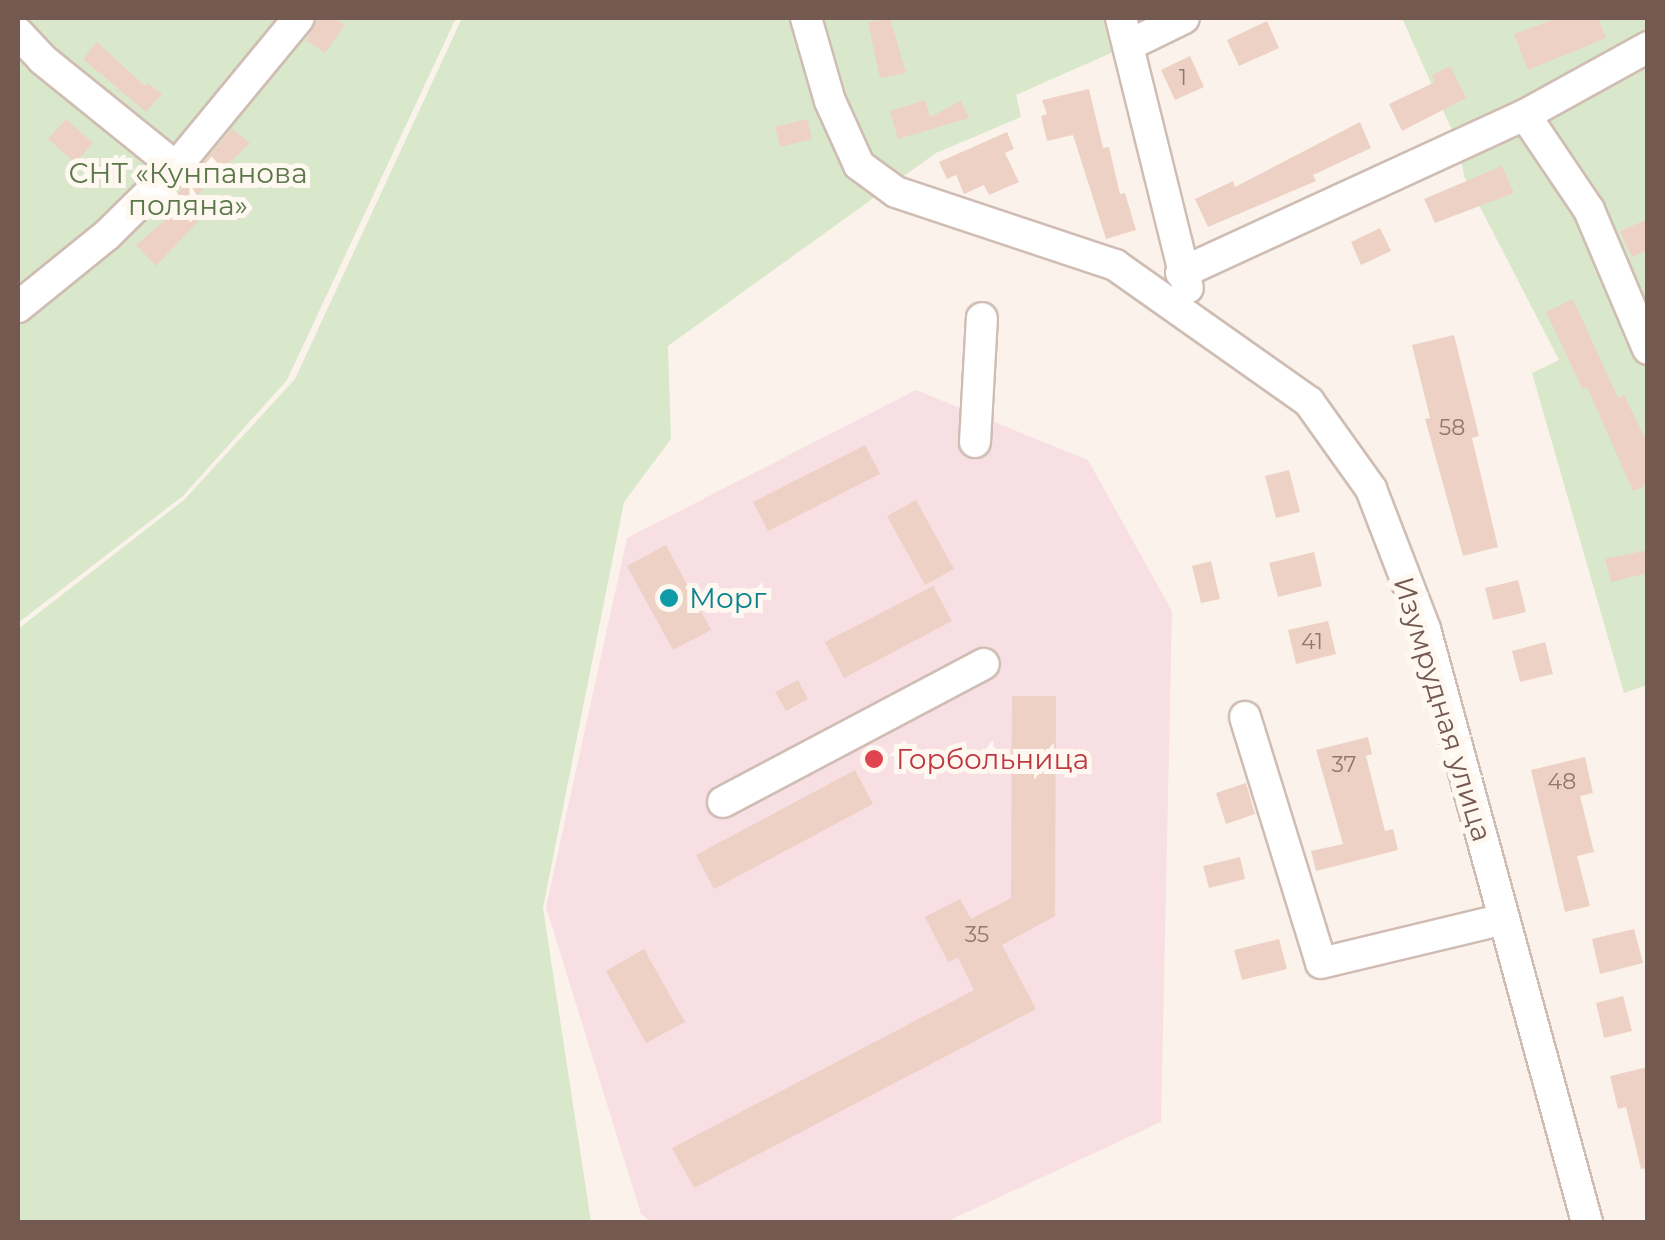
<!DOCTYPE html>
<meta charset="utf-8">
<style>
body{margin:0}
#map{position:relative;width:1665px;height:1240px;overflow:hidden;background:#fbf3eb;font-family:Montserrat,sans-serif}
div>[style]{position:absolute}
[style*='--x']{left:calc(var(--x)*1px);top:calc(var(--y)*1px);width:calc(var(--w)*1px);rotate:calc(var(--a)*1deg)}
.medical>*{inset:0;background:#f8dfe4}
.green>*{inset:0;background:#d9e8ca}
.building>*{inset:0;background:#eed1c5}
.roads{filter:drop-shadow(2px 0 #cfbdb4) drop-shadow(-2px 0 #cfbdb4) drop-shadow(0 2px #cfbdb4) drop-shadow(0 -2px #cfbdb4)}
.minor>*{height:30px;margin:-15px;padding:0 15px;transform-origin:15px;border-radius:15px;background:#fff}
.dots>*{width:28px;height:28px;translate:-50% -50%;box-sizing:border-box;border:5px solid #fef8f1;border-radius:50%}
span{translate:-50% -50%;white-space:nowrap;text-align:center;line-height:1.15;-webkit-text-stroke:10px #fef8f1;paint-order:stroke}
.number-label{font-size:22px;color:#92776d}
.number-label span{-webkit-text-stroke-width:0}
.park-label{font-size:28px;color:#5b7849}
.culture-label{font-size:28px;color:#0d838f}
.left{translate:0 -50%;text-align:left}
.street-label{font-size:28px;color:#745950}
.health-label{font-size:28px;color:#be3a42}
.frame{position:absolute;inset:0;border:20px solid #745950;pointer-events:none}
</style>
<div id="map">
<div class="medical">
<div style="clip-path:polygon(916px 390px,1088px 460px,1172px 611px,1161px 1122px,946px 1222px,651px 1222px,641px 1214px,546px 907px,627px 538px)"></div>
</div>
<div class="green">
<div style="clip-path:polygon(18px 18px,456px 18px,287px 380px,183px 496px,18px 623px)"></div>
<div style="clip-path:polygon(462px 18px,1160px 18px,1129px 45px,1016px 95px,1021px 117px,936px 153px,668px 346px,671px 439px,624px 502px,543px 908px,591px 1222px,18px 1222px,18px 629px,184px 500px,295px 379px)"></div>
<div style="clip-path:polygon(1402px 18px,1647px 18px,1647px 685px,1624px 693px,1532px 373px,1559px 360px,1464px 176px,1459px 146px)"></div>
</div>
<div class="building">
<div style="clip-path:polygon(319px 18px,334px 18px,345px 25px,325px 53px,306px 40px)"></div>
<div style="clip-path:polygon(890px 18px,906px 73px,880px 78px,868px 22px)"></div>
<div style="clip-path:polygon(1558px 18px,1598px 18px,1606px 38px,1528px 70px,1514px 34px)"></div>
<div style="clip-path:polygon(1267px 21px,1279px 48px,1239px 66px,1227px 40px)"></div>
<div style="clip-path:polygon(97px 42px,145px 86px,148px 83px,162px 94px,146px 112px,83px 59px)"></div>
<div style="clip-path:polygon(1190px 56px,1204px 87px,1175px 100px,1161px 70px)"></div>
<div style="clip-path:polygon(1450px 66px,1466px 98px,1402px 131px,1389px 104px,1435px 82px,1432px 75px)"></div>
<div style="clip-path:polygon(1089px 89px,1103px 148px,1109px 147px,1120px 194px,1125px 193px,1136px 230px,1106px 239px,1073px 135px,1047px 141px,1041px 116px,1047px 114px,1042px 100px)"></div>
<div style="clip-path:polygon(925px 100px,930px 117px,961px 101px,969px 118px,898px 139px,890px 111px)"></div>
<div style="clip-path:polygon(66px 119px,93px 143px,75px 163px,48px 139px)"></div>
<div style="clip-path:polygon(807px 119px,812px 139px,780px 147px,775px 127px)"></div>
<div style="clip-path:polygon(1360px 122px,1371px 148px,1313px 175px,1316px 181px,1208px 227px,1195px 199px,1233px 181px,1235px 187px)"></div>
<div style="clip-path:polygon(232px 129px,250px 143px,189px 203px,203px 216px,156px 266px,136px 245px,165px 220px,159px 215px)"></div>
<div style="clip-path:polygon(1007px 132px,1014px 149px,1005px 153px,1019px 182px,989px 195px,984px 185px,964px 194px,956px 175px,947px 179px,939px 162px)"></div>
<div style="clip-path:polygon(1502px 166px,1514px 193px,1435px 223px,1424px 199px)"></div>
<div style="clip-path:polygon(1648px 219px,1648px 250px,1632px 257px,1620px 231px)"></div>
<div style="clip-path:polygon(1380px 228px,1391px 251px,1361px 265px,1351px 242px)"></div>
<div style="clip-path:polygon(1573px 299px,1618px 398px,1624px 395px,1648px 444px,1648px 485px,1633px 491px,1587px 387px,1583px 390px,1546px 312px)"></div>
<div style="clip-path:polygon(1454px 335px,1479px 436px,1472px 438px,1498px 547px,1463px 556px,1425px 419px,1430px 418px,1412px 345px)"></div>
<div style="clip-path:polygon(865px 445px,880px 474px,768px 531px,753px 502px)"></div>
<div style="clip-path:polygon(1289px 470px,1300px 512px,1276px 518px,1265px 476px)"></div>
<div style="clip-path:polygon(916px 500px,954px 569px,925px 585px,887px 516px)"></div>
<div style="clip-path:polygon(666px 545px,711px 630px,673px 650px,627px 566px)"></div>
<div style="clip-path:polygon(1648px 550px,1648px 573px,1611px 582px,1605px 559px)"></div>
<div style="clip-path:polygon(1314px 552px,1322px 586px,1278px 597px,1269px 563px)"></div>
<div style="clip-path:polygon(1211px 561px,1220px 599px,1201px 603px,1192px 566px)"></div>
<div style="clip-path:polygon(1518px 580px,1526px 612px,1493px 620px,1485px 588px)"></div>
<div style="clip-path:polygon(933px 586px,952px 621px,844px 678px,825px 642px)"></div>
<div style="clip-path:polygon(1328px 621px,1336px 654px,1296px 664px,1288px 630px)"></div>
<div style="clip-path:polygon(1545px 642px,1553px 674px,1520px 682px,1512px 651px)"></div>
<div style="clip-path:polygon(798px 680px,808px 699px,786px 711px,775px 692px)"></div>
<div style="clip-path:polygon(1012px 696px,1056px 696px,1055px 916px,1002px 945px,1036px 1009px,694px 1188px,672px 1148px,974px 990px,958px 958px,948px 962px,925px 917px,960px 899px,971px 919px,1011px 898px)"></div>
<div style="clip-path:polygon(1368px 737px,1372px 754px,1366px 756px,1385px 831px,1393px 829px,1398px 850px,1316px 871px,1311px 851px,1343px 844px,1316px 750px)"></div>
<div style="clip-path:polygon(1585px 757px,1593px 793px,1580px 796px,1594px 852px,1577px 856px,1590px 906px,1565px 912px,1531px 770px)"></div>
<div style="clip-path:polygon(855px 770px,873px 804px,714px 889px,696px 855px)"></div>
<div style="clip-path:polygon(1246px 783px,1255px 814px,1226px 824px,1216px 793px)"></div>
<div style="clip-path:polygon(1240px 857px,1245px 879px,1209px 888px,1203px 866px)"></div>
<div style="clip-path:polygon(1634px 929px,1643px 963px,1600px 974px,1592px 939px)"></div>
<div style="clip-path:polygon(1279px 939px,1287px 969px,1242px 980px,1234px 950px)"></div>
<div style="clip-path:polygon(644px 949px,685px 1022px,646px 1043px,606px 971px)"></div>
<div style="clip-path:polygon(1623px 996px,1632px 1031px,1604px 1038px,1596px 1003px)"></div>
<div style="clip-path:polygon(1648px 1067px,1648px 1168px,1641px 1169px,1626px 1107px,1618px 1109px,1610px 1076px)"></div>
</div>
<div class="roads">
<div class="minor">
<div style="--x:806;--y:18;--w:86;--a:73.9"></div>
<div style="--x:830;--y:101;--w:70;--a:65.6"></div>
<div style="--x:859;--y:165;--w:46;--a:36.1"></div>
<div style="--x:896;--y:192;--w:231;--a:18.4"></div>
<div style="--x:1115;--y:265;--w:237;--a:35.2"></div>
<div style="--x:1309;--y:402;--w:107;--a:54.5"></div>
<div style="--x:1371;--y:489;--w:150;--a:68.9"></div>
<div style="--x:1425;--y:629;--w:615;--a:74.72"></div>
<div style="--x:1121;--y:18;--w:278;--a:76.1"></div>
<div style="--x:18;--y:33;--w:35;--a:47"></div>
<div style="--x:42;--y:59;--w:172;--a:38.9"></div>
<div style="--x:1129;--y:45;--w:61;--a:-26.1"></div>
<div style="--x:1525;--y:115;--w:115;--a:56"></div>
<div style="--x:1589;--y:210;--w:151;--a:67"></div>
<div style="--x:1181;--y:273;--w:379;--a:-24.7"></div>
<div style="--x:1525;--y:115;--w:141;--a:-28.9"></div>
<div style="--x:18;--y:307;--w:114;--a:-39"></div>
<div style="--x:107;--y:235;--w:97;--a:-44.6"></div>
<div style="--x:176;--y:167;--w:193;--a:-50.5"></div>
<div style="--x:975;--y:442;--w:124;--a:-86.8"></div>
<div style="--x:1245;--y:717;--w:257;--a:72.8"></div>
<div style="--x:1321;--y:963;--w:188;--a:-13.5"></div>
<div style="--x:723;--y:802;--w:295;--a:-27.9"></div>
</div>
</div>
<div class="dots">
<div style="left:669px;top:598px;background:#0f9aa8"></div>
<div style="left:874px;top:759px;background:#e0444e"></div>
</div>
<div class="number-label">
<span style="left:1183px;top:78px">1</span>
<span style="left:1452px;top:428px">58</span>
<span style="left:1312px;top:642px">41</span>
<span style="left:1344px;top:765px">37</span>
<span style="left:1562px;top:782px">48</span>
<span style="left:977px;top:935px">35</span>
</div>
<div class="park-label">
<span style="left:188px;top:189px">СНТ «Кунпанова<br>поляна»</span>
</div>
<div class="culture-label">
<span class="left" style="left:689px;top:598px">Морг</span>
</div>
<div class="street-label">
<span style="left:1443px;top:709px;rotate:73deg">Изумрудная улица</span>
</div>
<div class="health-label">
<span class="left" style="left:896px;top:759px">Горбольница</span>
</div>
<div class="frame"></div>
</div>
